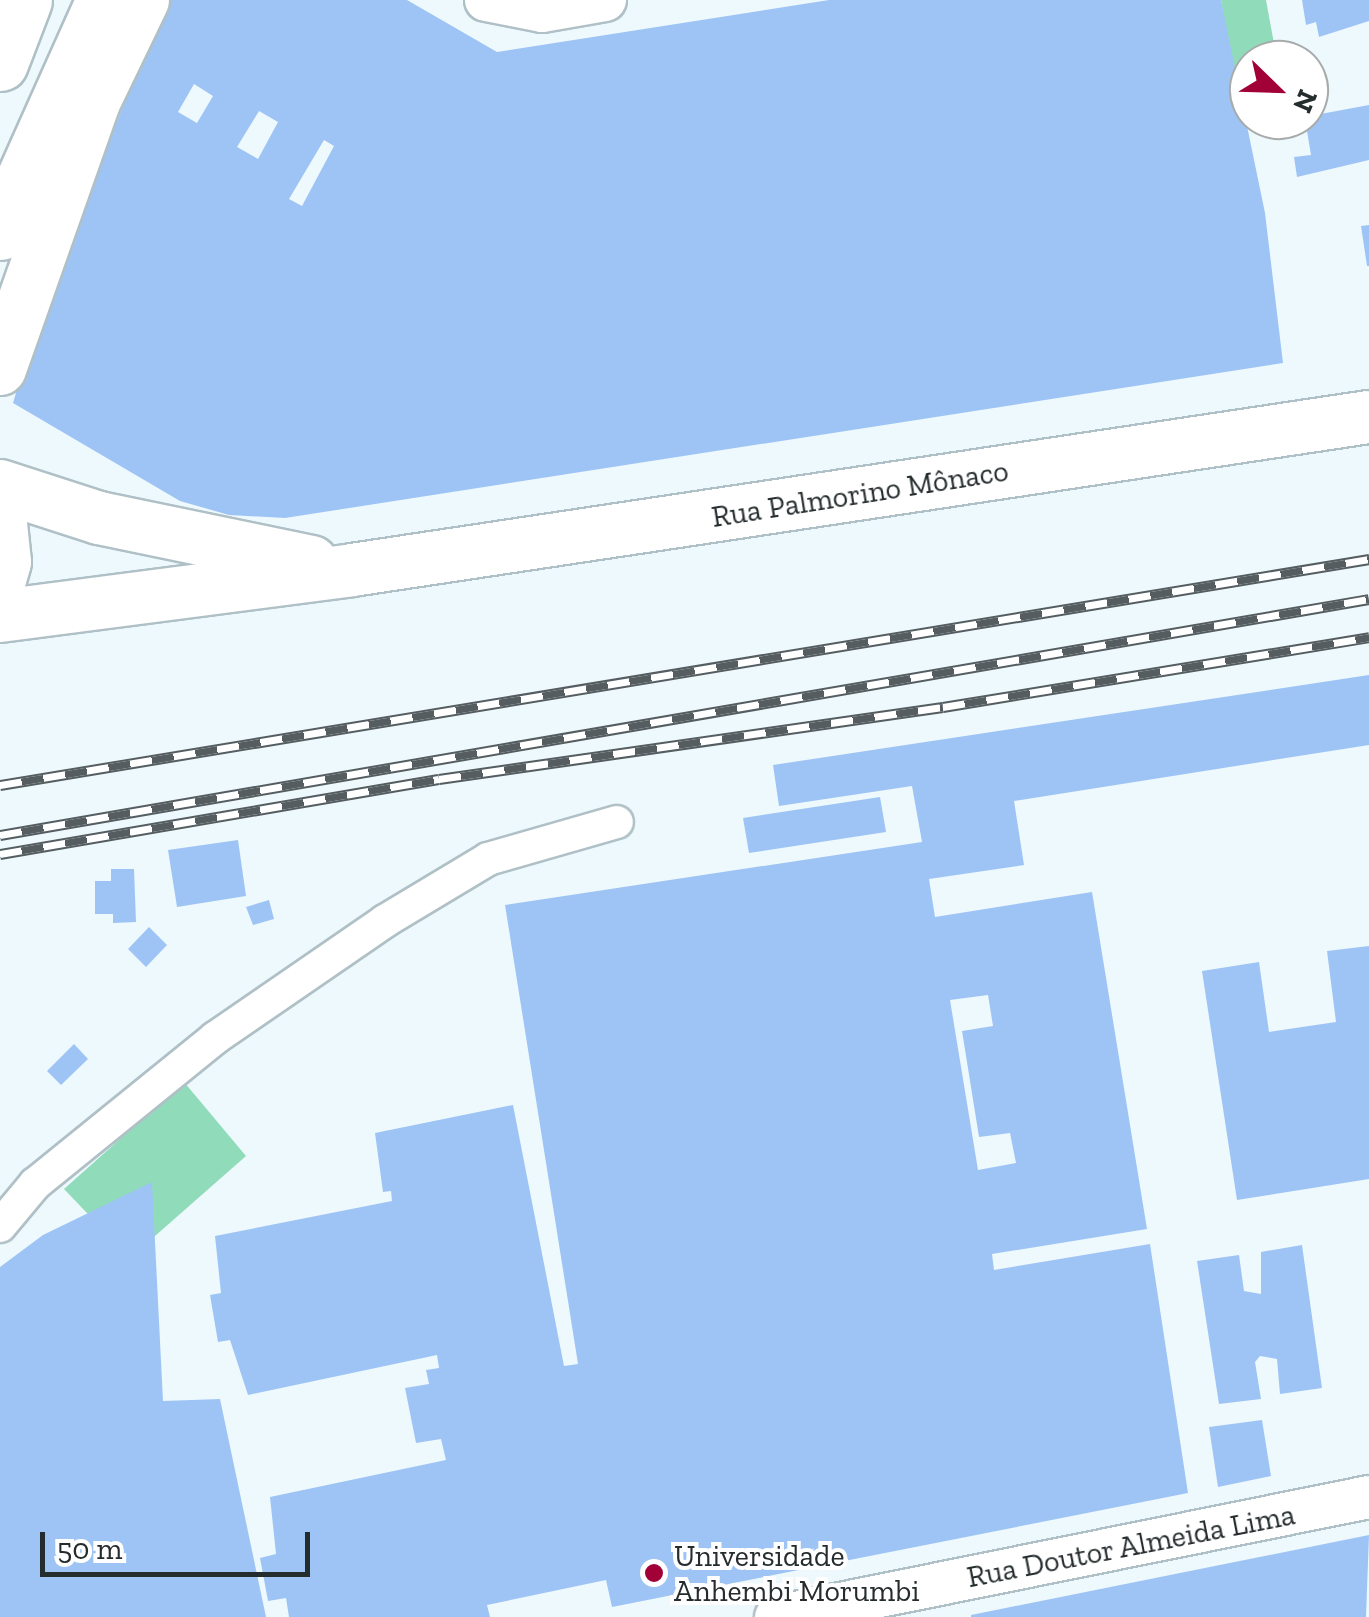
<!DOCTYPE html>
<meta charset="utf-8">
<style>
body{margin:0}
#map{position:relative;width:1369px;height:1617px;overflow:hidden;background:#eef9fd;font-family:"Zilla Slab",serif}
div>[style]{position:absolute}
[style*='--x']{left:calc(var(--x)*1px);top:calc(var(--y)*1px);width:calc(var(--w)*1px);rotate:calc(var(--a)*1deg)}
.green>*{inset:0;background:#90dcba}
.building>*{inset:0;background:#9ec4f5}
.roads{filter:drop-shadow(2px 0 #afc0c6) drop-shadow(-2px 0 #afc0c6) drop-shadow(0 2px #afc0c6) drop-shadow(0 -2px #afc0c6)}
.pedestrian>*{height:32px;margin:-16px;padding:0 16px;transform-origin:16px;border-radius:16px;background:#fff}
.minor>*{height:42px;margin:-21px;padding:0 21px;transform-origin:21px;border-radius:21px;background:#fff}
.tertiary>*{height:52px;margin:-26px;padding:0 26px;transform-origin:26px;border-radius:26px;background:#fff}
.primary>*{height:55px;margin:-27.5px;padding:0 27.5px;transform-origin:27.5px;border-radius:27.5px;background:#fff}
.trunk>*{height:55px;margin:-27.5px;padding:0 27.5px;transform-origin:27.5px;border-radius:27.5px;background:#fff}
.rail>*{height:11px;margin-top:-5.5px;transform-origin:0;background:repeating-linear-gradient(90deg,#fff 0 22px,#555d60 0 44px);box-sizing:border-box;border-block:2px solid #555d60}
.dots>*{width:28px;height:28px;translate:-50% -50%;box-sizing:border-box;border:5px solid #fff;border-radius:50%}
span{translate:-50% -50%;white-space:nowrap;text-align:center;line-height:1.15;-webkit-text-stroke:8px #fff;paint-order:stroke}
.street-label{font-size:30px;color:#252c2e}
.poi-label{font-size:30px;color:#252c2e}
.left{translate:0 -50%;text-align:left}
.north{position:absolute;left:1229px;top:40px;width:100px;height:100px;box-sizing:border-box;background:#fff;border:2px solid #a8abab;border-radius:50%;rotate:113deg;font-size:28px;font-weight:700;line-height:40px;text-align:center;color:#252c2e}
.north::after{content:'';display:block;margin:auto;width:35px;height:45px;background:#a10137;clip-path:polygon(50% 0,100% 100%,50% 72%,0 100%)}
.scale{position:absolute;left:40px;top:1532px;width:270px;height:45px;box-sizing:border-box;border:5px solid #252c2e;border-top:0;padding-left:12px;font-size:30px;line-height:35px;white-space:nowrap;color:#252c2e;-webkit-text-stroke:8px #fff;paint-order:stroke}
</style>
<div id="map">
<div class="green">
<div style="clip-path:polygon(1221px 0,1266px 0,1277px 60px,1249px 60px,1249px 88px,1236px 90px)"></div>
<div style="clip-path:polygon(184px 1082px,246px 1156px,130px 1258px,64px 1189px)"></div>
</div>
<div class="building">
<div style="clip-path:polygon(evenodd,168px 0,407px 0,497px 52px,829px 0,1221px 0,1265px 213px,1283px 363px,285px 518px,229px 515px,180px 501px,13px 403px,47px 288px,168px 0,194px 84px,213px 96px,197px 123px,178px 112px,194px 84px,168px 0,259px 111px,278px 122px,258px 159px,237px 147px,259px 111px,168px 0,324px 140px,334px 146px,302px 206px,289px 199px,324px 140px)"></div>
<div style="clip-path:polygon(1302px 0,1369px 0,1369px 21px,1319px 37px,1316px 22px,1306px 25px)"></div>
<div style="clip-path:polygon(1369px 105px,1369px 160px,1297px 177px,1294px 157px,1311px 155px,1307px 131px,1291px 134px,1288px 120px)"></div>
<div style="clip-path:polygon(1369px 225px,1369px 266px,1367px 266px,1361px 226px)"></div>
<div style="clip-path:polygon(evenodd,1369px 675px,1369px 745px,1014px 801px,1024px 865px,929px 879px,935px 917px,1092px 892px,1147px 1229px,992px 1254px,994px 1270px,1150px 1244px,1188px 1493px,612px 1607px,606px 1580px,487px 1605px,490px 1617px,289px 1617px,286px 1598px,268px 1601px,260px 1558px,276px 1554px,270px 1497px,446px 1460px,441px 1439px,416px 1443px,405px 1388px,429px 1384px,426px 1370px,439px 1368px,437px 1355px,248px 1395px,230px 1340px,218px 1342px,210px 1295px,221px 1293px,215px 1236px,392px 1201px,391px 1191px,383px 1192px,375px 1133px,513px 1105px,564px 1366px,578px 1364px,505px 905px,922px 842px,912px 786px,779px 806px,773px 765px,1369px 675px,988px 995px,993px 1026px,962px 1031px,979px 1137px,1010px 1133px,1016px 1163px,978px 1170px,950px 1000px,988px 995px)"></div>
<div style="clip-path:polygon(880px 797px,886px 832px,749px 853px,743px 818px)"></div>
<div style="clip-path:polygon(238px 840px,246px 896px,177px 907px,168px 850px)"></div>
<div style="clip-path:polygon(111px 869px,134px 869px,136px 922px,113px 923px,113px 914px,95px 914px,95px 881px,111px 881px)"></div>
<div style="clip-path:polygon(269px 900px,274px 919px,253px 925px,246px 907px)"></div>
<div style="clip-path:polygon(149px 927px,167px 945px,146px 967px,128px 949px)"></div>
<div style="clip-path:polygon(1369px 946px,1369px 1179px,1237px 1200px,1202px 971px,1259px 962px,1269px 1032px,1336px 1022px,1327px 951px)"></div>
<div style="clip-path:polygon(74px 1044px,88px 1059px,61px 1085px,47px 1071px)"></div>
<div style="clip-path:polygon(152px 1182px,163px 1401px,220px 1399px,266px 1617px,0 1617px,0 1267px,43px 1235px)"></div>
<div style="clip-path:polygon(1302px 1245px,1322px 1388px,1280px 1394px,1277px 1359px,1260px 1356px,1255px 1362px,1261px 1399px,1219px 1404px,1197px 1261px,1239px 1255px,1244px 1291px,1261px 1294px,1261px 1252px)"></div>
<div style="clip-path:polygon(1262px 1420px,1271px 1476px,1218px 1487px,1209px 1427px)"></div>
<div style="clip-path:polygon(1369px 1535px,1366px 1617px,971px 1617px,971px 1615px)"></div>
</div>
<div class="roads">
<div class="pedestrian">
<div style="--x:0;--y:1226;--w:55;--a:-50.2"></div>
<div style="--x:35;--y:1184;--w:232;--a:-39"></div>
<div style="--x:215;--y:1038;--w:206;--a:-34.5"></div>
<div style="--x:385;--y:921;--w:120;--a:-31"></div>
<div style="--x:488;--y:859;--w:134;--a:-16"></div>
</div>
<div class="minor">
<div style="--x:486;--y:0;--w:57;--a:11.1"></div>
<div style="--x:542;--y:11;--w:64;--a:-9.9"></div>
<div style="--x:776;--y:1617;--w:605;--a:-11.44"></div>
</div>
<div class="tertiary">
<div style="--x:0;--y:369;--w:283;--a:-70.6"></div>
<div style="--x:94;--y:102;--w:113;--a:-64.3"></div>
<div style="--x:0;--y:486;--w:104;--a:17.9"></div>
<div style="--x:99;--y:518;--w:217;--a:11.7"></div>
<div style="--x:0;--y:514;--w:48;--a:84.1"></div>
<div style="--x:5;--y:562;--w:19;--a:106"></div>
<div style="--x:0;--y:616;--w:355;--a:-7.4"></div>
<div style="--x:352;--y:570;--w:1028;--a:-8.56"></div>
</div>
<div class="primary">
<div style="--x:0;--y:232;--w:254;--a:-65.9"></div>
</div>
<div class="trunk">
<div style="--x:0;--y:63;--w:67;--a:-69.1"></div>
</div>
</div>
<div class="rail">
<div style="--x:0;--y:785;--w:1388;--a:-9.37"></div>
<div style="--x:0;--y:835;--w:1389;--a:-9.78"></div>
<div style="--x:0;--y:854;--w:445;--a:-9.7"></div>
<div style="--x:439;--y:779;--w:509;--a:-8.13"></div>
<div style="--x:943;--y:707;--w:432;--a:-9.3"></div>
</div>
<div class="dots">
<div style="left:654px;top:1573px;background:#a10137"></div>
</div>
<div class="street-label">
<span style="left:860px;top:494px;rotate:-9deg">Rua Palmorino Mônaco</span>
<span style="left:1131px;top:1546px;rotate:-11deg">Rua Doutor Almeida Lima</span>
</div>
<div class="poi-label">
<span class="left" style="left:674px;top:1573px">Universidade<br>Anhembi Morumbi</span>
</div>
<div class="north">N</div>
<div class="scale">50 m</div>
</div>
